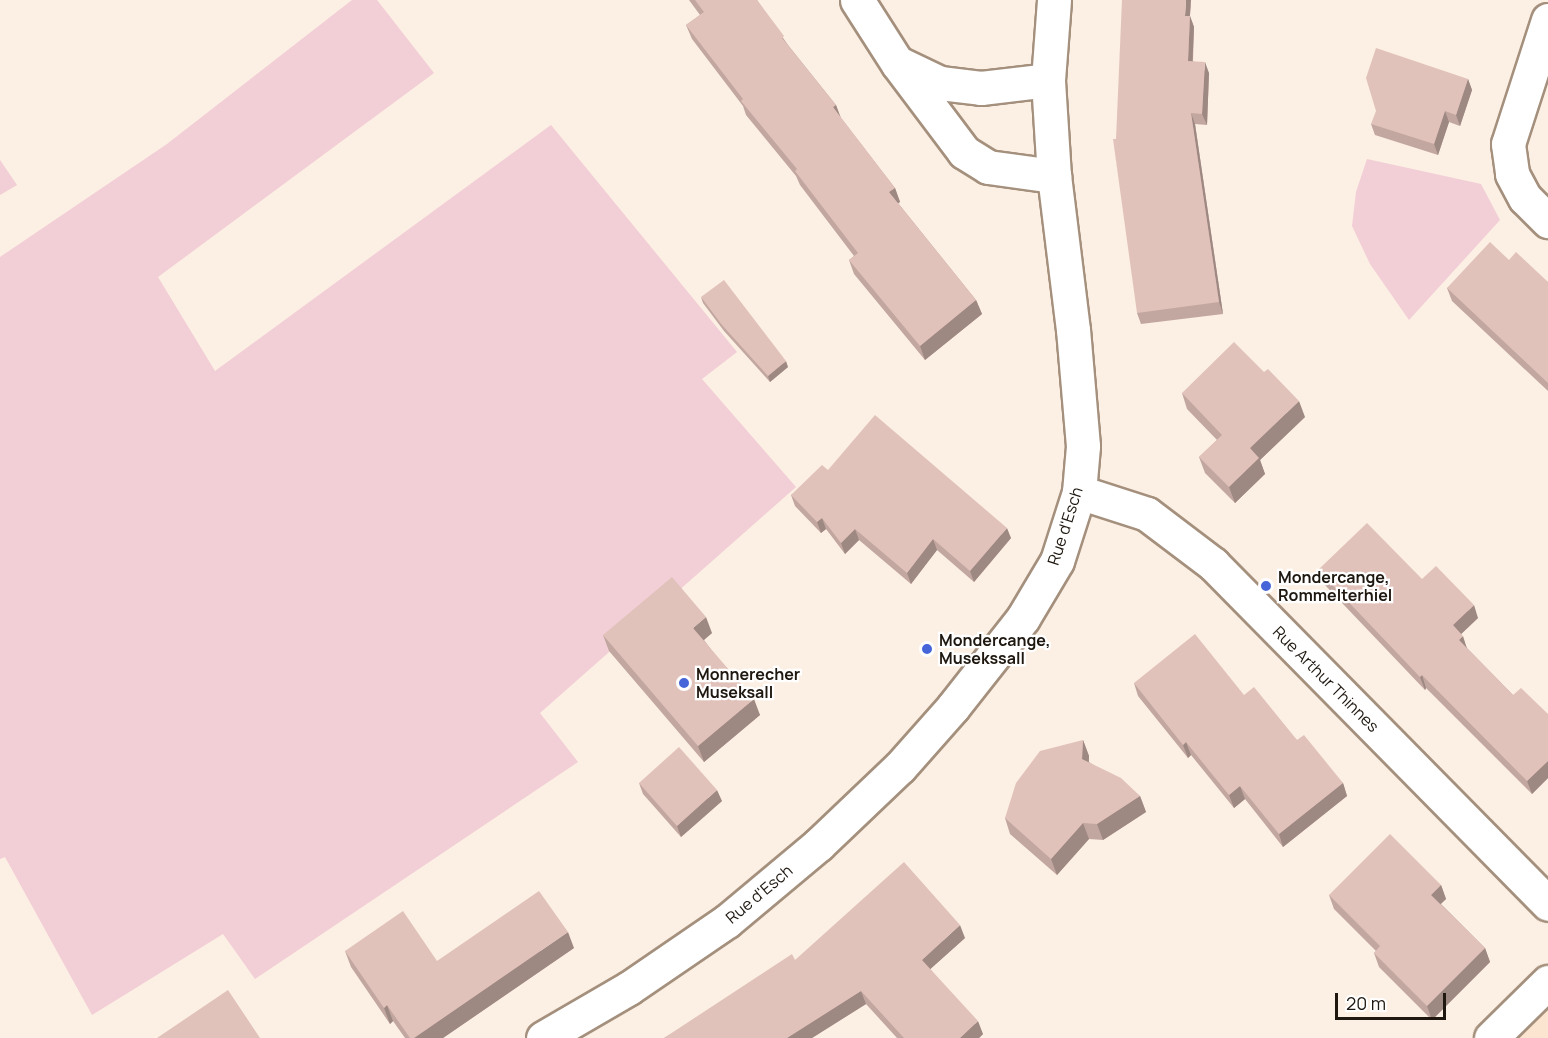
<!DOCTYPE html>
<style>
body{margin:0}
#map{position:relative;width:1548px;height:1038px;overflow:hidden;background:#fcefe3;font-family:Manrope,sans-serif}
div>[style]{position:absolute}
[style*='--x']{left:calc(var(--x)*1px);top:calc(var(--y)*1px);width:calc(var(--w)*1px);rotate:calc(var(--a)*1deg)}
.built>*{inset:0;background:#fbe5d0}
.green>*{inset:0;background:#f2ced6}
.roads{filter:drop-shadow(2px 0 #a4907d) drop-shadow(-2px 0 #a4907d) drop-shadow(0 2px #a4907d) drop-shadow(0 -2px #a4907d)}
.minor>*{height:33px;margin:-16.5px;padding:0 16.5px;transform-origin:16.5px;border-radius:16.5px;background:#fff}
.secondary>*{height:33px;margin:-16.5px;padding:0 16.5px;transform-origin:16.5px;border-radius:16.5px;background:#fff}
.wall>*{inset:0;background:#c2a7a0}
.shaded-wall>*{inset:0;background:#9e8882}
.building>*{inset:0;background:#e1c2ba}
.dots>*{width:16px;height:16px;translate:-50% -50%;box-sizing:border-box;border:3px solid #fff;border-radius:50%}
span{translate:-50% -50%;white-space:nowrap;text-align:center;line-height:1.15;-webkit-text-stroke:4.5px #fff;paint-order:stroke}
.street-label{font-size:16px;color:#1f1810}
.poi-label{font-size:16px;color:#1f1810;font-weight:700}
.left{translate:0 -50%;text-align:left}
.scale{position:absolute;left:1335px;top:993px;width:111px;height:27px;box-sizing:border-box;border:3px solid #1f1810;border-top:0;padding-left:8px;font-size:18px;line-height:21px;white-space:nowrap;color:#1f1810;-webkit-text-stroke:4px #fff;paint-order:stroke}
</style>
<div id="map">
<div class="built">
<div style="clip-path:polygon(1548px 982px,1548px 1038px,1491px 1038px)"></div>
</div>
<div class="green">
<div style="clip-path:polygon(352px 0,377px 0,434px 73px,158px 277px,215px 371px,551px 125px,737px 352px,702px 379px,796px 487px,540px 713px,578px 762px,255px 979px,223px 934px,92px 1015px,5px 857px,0 859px,0 257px,167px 144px)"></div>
<div style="clip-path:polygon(1367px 159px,1481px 184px,1500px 220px,1409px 320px,1370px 264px,1352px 226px,1356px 192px)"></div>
<div style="clip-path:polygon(0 160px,17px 185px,0 195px)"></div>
</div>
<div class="roads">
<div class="minor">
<div style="--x:857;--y:0;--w:76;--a:57.4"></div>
<div style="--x:898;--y:64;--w:110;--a:53.1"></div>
<div style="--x:964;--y:152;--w:28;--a:32"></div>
<div style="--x:988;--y:167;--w:67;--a:7.8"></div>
<div style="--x:1548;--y:20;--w:130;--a:107.9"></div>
<div style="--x:1508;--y:144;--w:30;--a:82"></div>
<div style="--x:1512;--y:174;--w:27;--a:62"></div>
<div style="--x:1525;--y:198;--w:33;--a:45"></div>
<div style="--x:900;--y:64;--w:44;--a:25.4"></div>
<div style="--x:940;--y:83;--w:41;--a:7"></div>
<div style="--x:981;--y:88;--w:67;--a:-6.8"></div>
<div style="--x:1079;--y:492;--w:71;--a:17.9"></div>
<div style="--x:1147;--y:514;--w:83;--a:37.1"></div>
<div style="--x:1213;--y:564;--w:477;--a:45.4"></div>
<div style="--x:1491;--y:1038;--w:80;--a:-44.5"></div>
</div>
<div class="secondary">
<div style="--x:543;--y:1038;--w:99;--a:-30.2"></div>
<div style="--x:629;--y:988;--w:119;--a:-34.4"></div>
<div style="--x:727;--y:921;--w:119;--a:-39.9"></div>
<div style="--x:818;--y:845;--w:113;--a:-43.6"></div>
<div style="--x:900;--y:767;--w:80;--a:-48.5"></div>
<div style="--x:953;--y:707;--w:113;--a:-51.8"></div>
<div style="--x:1023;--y:618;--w:66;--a:-59.2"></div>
<div style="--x:1057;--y:561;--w:72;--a:-72.3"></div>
<div style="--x:1079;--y:492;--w:46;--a:-85"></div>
<div style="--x:1083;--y:446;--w:116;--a:-94.9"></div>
<div style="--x:1073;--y:330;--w:155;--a:-97"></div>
<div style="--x:1054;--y:176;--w:96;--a:-93.6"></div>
<div style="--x:1048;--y:80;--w:80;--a:-85.7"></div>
</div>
</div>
<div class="wall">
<div style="clip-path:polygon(689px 0,757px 0,788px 45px,836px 105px,841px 118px,895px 188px,900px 202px,898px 203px,976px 300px,982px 314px,925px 360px,854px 274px,849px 260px,854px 256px,800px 185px,796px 176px,746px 115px,743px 106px,692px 39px,686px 25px,700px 15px)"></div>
<div style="clip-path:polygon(1191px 0,1190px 16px,1194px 27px,1193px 61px,1209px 73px,1207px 125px,1195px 124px,1223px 314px,1141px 324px,1137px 313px)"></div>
<div style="clip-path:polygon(1468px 79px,1472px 90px,1460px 126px,1449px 122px,1438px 155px,1375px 135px,1371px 124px)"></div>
<div style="clip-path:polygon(1509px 260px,1548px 282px,1548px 391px,1452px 301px,1447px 288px)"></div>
<div style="clip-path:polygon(701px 297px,788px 367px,770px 382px,724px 331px,703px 303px)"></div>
<div style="clip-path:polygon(1182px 393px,1305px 417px,1260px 460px,1265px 474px,1235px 503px,1205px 473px,1199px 457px,1217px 440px,1187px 409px)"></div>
<div style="clip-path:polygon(828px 470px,1011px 538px,974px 582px,937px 550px,911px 584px,859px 540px,845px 554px,826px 529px,821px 533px,795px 506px,791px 495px)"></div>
<div style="clip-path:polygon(1318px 570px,1422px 579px,1478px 618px,1461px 634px,1467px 648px,1513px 695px,1548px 714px,1548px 778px,1532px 794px,1426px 688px,1425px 690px,1323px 583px)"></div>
<div style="clip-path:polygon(712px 633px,704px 640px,760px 715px,704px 762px,609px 651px,603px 635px)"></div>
<div style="clip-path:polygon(1134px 683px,1244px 695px,1297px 740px,1343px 783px,1347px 796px,1283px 847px,1245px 799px,1234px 808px,1191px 755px,1188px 758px,1138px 696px)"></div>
<div style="clip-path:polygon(1083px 740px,1089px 756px,1089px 762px,1140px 796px,1146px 812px,1103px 840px,1089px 839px,1057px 875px,1010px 834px,1005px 818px)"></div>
<div style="clip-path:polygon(639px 783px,722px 801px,681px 837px,643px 794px)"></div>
<div style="clip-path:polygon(1441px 885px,1446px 899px,1441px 904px,1485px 948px,1490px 962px,1432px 1020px,1379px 967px,1374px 953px,1376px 951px,1334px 909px,1329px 895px)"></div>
<div style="clip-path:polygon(965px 938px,930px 969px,983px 1034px,979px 1038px,897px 1038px,866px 1004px,812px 1038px,664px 1038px,795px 960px)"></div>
<div style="clip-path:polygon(574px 948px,443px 1038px,405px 1038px,393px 1021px,390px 1024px,351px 967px,345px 951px,437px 961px)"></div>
</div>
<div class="shaded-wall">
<div style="clip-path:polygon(1186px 0,1191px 0,1189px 27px,1185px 16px)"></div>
<div style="clip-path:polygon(1190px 16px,1194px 27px,1192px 72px,1188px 61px)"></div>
<div style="clip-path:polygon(1205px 62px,1209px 73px,1207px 125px,1202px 114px)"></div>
<div style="clip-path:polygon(1468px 79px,1472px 90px,1460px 126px,1456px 115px)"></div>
<div style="clip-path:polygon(836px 105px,841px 119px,833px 107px)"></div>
<div style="clip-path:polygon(1445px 111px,1449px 122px,1438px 155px,1434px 144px)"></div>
<div style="clip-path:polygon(1191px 113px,1195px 124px,1223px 314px,1219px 302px)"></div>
<div style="clip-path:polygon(895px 188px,900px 202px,894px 206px,889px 192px)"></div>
<div style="clip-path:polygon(976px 300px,982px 314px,925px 360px,920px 346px)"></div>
<div style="clip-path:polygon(786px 361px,788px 367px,770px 382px,768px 376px)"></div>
<div style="clip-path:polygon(1299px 401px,1305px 417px,1260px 460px,1265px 474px,1235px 503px,1229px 487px,1250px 448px)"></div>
<div style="clip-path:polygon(822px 518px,826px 529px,821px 533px,817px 522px)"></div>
<div style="clip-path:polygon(1007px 528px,1011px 538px,974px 582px,970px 571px)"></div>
<div style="clip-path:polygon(855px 529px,859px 540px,845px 554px,841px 543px)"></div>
<div style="clip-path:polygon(933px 539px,937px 550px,911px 584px,907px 573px)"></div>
<div style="clip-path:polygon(1474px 605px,1478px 618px,1457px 638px,1453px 625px)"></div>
<div style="clip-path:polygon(706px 617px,712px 633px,699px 644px,693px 628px)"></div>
<div style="clip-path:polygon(1463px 636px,1467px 649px,1459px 640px)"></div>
<div style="clip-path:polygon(1422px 675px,1426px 688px,1425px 690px,1420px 677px)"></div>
<div style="clip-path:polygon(754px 699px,760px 715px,704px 762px,698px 746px)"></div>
<div style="clip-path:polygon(1083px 740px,1089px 756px,1088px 775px,1082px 759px)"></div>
<div style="clip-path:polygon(1186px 742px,1191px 755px,1188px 758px,1183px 745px)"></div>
<div style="clip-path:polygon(1548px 761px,1548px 778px,1532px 794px,1527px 781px)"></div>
<div style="clip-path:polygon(1343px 783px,1347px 796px,1283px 847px,1279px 834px)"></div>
<div style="clip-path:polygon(1240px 786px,1245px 799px,1234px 808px,1229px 795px)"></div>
<div style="clip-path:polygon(717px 790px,722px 801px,681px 837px,677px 826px)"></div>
<div style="clip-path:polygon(1140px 796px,1146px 812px,1103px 840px,1097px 824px)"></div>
<div style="clip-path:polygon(1083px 823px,1089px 839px,1057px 875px,1051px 859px)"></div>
<div style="clip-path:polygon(1441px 885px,1446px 899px,1436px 908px,1431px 895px)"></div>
<div style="clip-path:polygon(960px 925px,965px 938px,926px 973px,922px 960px)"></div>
<div style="clip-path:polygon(568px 932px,574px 948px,443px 1038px,414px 1038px)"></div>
<div style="clip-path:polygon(1485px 948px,1490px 962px,1432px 1020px,1427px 1006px)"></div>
<div style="clip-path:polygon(861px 991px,866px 1004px,812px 1038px,787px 1038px)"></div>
<div style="clip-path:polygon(387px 1005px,393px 1021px,390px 1024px,384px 1008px)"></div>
<div style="clip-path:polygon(978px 1021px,983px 1034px,979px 1038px,960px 1038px)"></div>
</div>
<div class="building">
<div style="clip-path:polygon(695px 0,757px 0,784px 36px,782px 38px,836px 105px,833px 107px,895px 188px,889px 192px,976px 300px,920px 346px,849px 260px,858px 253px,795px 171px,797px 169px,741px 101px,743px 99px,686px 25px,704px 12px)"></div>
<div style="clip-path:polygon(1122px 0,1186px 0,1185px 16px,1190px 16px,1188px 61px,1205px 62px,1202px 114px,1191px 113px,1219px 302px,1137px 313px,1113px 139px,1116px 139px)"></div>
<div style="clip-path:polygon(1376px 48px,1468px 79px,1456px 115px,1445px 111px,1434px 144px,1371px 124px,1376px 111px,1366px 78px)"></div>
<div style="clip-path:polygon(1490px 242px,1509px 260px,1516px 252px,1548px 282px,1548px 383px,1447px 288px)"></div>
<div style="clip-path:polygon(724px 280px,786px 361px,768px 376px,722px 325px,701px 297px)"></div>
<div style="clip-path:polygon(1234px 342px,1264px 372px,1268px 369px,1299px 401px,1250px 448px,1259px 458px,1229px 487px,1199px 457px,1222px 435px,1182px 393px)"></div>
<div style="clip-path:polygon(875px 415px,1007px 528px,970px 571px,933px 539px,907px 573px,855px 529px,841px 543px,822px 518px,817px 522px,791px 495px,822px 465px,828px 470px)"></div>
<div style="clip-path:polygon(1367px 523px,1422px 579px,1436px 566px,1474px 605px,1453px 625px,1463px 636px,1459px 640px,1513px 695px,1521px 688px,1548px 714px,1548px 761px,1527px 781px,1422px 675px,1420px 677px,1318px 570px)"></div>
<div style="clip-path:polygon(672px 577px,706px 617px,693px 628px,754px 699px,698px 746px,603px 635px)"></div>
<div style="clip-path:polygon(1195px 634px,1244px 695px,1254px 687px,1297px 740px,1304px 735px,1343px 783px,1279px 834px,1240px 786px,1229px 795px,1186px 742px,1183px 745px,1134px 683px)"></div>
<div style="clip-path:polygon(1083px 740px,1082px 759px,1121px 778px,1140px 796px,1097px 824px,1083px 823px,1051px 859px,1005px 818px,1016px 783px,1040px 751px)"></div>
<div style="clip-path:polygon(679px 747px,717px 790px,677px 826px,639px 783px)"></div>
<div style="clip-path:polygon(1390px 834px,1441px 885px,1431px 895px,1485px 948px,1427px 1006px,1374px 953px,1380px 946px,1329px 895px)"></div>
<div style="clip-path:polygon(904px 862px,960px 925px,922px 960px,978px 1021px,960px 1038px,904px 1038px,861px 991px,787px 1038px,664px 1038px,792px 954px,795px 960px)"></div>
<div style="clip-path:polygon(539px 891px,568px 932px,414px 1038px,410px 1038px,387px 1005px,384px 1008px,345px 951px,403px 911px,437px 961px)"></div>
<div style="clip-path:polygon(228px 990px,260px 1038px,157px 1038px)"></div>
</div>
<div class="dots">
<div style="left:1266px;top:586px;background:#4565d8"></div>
<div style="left:927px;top:649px;background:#4565d8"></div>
<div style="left:684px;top:683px;background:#4565d8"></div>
</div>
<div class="street-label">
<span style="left:1065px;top:526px;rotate:-72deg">Rue d'Esch</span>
<span style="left:1326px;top:679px;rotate:45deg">Rue Arthur Thinnes</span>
<span style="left:759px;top:894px;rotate:-40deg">Rue d'Esch</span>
</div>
<div class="poi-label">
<span class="left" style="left:1278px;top:586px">Mondercange,<br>Rommelterhiel</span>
<span class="left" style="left:939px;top:649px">Mondercange,<br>Musekssall</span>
<span class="left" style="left:696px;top:683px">Monnerecher<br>Museksall</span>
</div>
<div class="scale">20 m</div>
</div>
